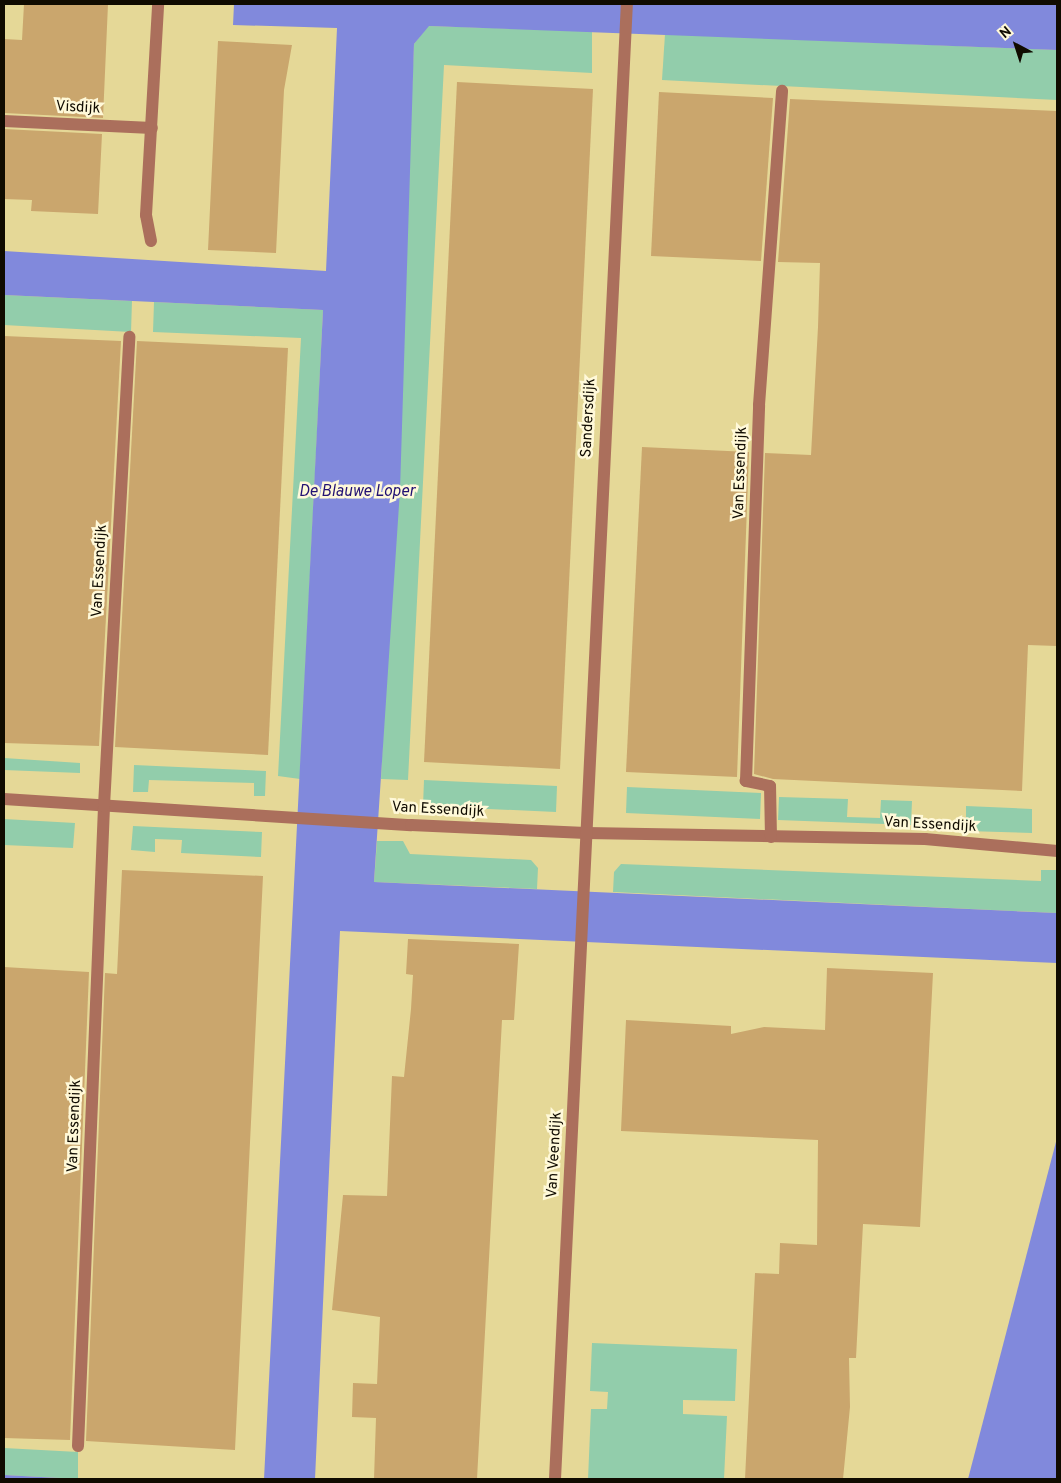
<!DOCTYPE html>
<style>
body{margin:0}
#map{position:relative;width:1061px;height:1483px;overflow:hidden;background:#e5d897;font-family:Overpass,sans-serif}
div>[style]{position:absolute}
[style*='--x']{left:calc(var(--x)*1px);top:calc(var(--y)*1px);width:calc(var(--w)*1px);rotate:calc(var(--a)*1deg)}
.green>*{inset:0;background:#92cdab}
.water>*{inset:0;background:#8189dc}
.building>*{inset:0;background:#caa66d}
.street>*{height:12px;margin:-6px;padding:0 6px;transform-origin:6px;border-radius:6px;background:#ab6f5c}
span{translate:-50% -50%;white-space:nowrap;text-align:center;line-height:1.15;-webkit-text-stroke:5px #fff9d9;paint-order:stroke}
.street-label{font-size:15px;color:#100b00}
.water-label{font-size:16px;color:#221173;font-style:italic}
.frame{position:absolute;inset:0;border:5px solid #100b00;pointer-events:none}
.north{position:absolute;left:991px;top:20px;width:50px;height:50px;-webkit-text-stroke:4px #fff9d9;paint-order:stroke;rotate:320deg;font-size:14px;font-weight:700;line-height:20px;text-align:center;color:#100b00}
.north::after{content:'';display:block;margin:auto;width:18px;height:22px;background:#100b00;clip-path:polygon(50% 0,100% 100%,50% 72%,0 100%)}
</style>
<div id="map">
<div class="green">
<div style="clip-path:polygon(428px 26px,592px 31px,592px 73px,444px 65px,408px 780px,381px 779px,414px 44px)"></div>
<div style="clip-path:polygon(665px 34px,1057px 50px,1057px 100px,662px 80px)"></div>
<div style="clip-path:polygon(4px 295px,132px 301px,131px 332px,4px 325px)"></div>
<div style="clip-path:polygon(154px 302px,323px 310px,300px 779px,278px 776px,301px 338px,153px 332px)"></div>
<div style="clip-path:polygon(4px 758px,80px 763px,80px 773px,4px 770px)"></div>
<div style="clip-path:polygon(134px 765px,266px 771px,265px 796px,254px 796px,254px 783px,149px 780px,148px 792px,133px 792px)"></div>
<div style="clip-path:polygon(424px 780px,557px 786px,556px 812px,423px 806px)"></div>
<div style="clip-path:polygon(627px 787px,761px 793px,760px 819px,626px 813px)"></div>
<div style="clip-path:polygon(779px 797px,848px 799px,847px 817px,880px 818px,881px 800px,912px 801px,911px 825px,778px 820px)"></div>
<div style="clip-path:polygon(966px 806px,1032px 809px,1032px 833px,966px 831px)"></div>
<div style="clip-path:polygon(4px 819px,75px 823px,73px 848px,4px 845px)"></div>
<div style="clip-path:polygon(133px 826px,262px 832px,261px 857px,181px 853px,182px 840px,155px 839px,155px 852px,131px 850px)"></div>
<div style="clip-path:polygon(377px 841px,403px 841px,410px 854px,531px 860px,538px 868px,537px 889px,374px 882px)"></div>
<div style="clip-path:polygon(621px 864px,1041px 881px,1041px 870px,1057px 870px,1057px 913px,613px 892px,614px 872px)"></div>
<div style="clip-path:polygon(592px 1343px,737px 1349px,735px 1401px,683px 1400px,683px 1414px,727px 1416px,724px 1479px,588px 1479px,591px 1409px,607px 1409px,608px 1392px,590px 1391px)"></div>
<div style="clip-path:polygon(4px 1448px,78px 1452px,78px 1479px,4px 1475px)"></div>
</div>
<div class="water">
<div style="clip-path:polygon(234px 4px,1057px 4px,1057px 50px,429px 26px,414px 44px,400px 490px,374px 882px,1057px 913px,1057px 963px,340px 931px,315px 1479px,264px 1479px,323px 310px,4px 295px,4px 251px,326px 271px,337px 28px,233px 25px)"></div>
<div style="clip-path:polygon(1057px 1138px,1057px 1479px,968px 1479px)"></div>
<div style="clip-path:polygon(4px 1475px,78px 1479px,85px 1479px,4px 1479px)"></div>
</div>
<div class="building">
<div style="clip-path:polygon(24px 4px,108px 4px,103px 118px,4px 113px,4px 39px,22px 40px)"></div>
<div style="clip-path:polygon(218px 41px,292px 45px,284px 90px,276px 253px,208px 250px)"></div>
<div style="clip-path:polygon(457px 82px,593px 89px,560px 769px,424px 762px)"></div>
<div style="clip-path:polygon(659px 92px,773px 98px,761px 261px,651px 256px)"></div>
<div style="clip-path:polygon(790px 99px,1057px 111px,1057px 646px,1028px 645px,1022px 791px,773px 779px,754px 774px,765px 453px,811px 455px,818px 327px,820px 263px,778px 262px)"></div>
<div style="clip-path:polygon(4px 129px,102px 134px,98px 214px,31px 211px,32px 200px,4px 199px)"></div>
<div style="clip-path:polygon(4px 336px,121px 341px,99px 746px,4px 743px)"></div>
<div style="clip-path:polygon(137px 341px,288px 348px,268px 755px,115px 747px)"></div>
<div style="clip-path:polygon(642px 447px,749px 452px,737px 777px,626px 772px)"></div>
<div style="clip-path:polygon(122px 870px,263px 876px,235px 1450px,86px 1441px,105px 973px,117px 974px)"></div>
<div style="clip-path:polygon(408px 939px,519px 944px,514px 1020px,502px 1020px,477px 1479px,374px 1479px,376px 1418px,352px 1417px,353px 1383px,377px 1384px,380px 1317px,332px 1310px,343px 1195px,387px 1196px,392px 1076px,404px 1077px,411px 1009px,413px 975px,406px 974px)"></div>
<div style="clip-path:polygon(4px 967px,89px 972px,70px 1440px,4px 1438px)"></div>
<div style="clip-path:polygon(827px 968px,933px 973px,920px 1227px,863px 1224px,856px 1358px,849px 1358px,850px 1407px,843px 1479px,745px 1479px,755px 1273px,779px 1274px,780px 1243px,817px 1245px,818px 1140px,621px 1131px,626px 1020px,731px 1026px,731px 1034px,764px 1027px,825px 1030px)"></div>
</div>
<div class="street">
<div style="--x:4;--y:121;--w:148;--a:2.7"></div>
<div style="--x:151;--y:241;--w:26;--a:-101"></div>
<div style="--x:146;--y:215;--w:211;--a:-86.7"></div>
<div style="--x:4;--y:799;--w:408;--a:3.7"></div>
<div style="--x:411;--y:825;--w:175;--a:2.6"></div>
<div style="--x:586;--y:833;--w:339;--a:1"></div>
<div style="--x:925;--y:839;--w:133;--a:5.2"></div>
<div style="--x:771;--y:837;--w:51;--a:-91.1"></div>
<div style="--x:770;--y:786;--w:25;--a:-168"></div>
<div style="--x:746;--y:781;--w:376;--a:-88"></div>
<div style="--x:759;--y:405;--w:315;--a:-85.8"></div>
<div style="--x:78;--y:1446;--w:641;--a:-87.67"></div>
<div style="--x:104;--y:806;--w:470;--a:-86.9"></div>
<div style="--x:555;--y:1479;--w:1477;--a:-87.21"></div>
</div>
<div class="street-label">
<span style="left:78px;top:108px;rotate:3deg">Visdijk</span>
<span style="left:589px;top:418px;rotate:-87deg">Sandersdijk</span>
<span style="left:741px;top:473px;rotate:-88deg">Van Essendijk</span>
<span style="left:100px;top:571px;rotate:-87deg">Van Essendijk</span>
<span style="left:438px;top:810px;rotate:3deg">Van Essendijk</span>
<span style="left:930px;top:825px;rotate:3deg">Van Essendijk</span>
<span style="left:75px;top:1126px;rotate:-88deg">Van Essendijk</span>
<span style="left:555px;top:1155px;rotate:-87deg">Van Veendijk</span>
</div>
<div class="water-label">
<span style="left:357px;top:492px">De Blauwe Loper</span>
</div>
<div class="frame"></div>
<div class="north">N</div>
</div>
